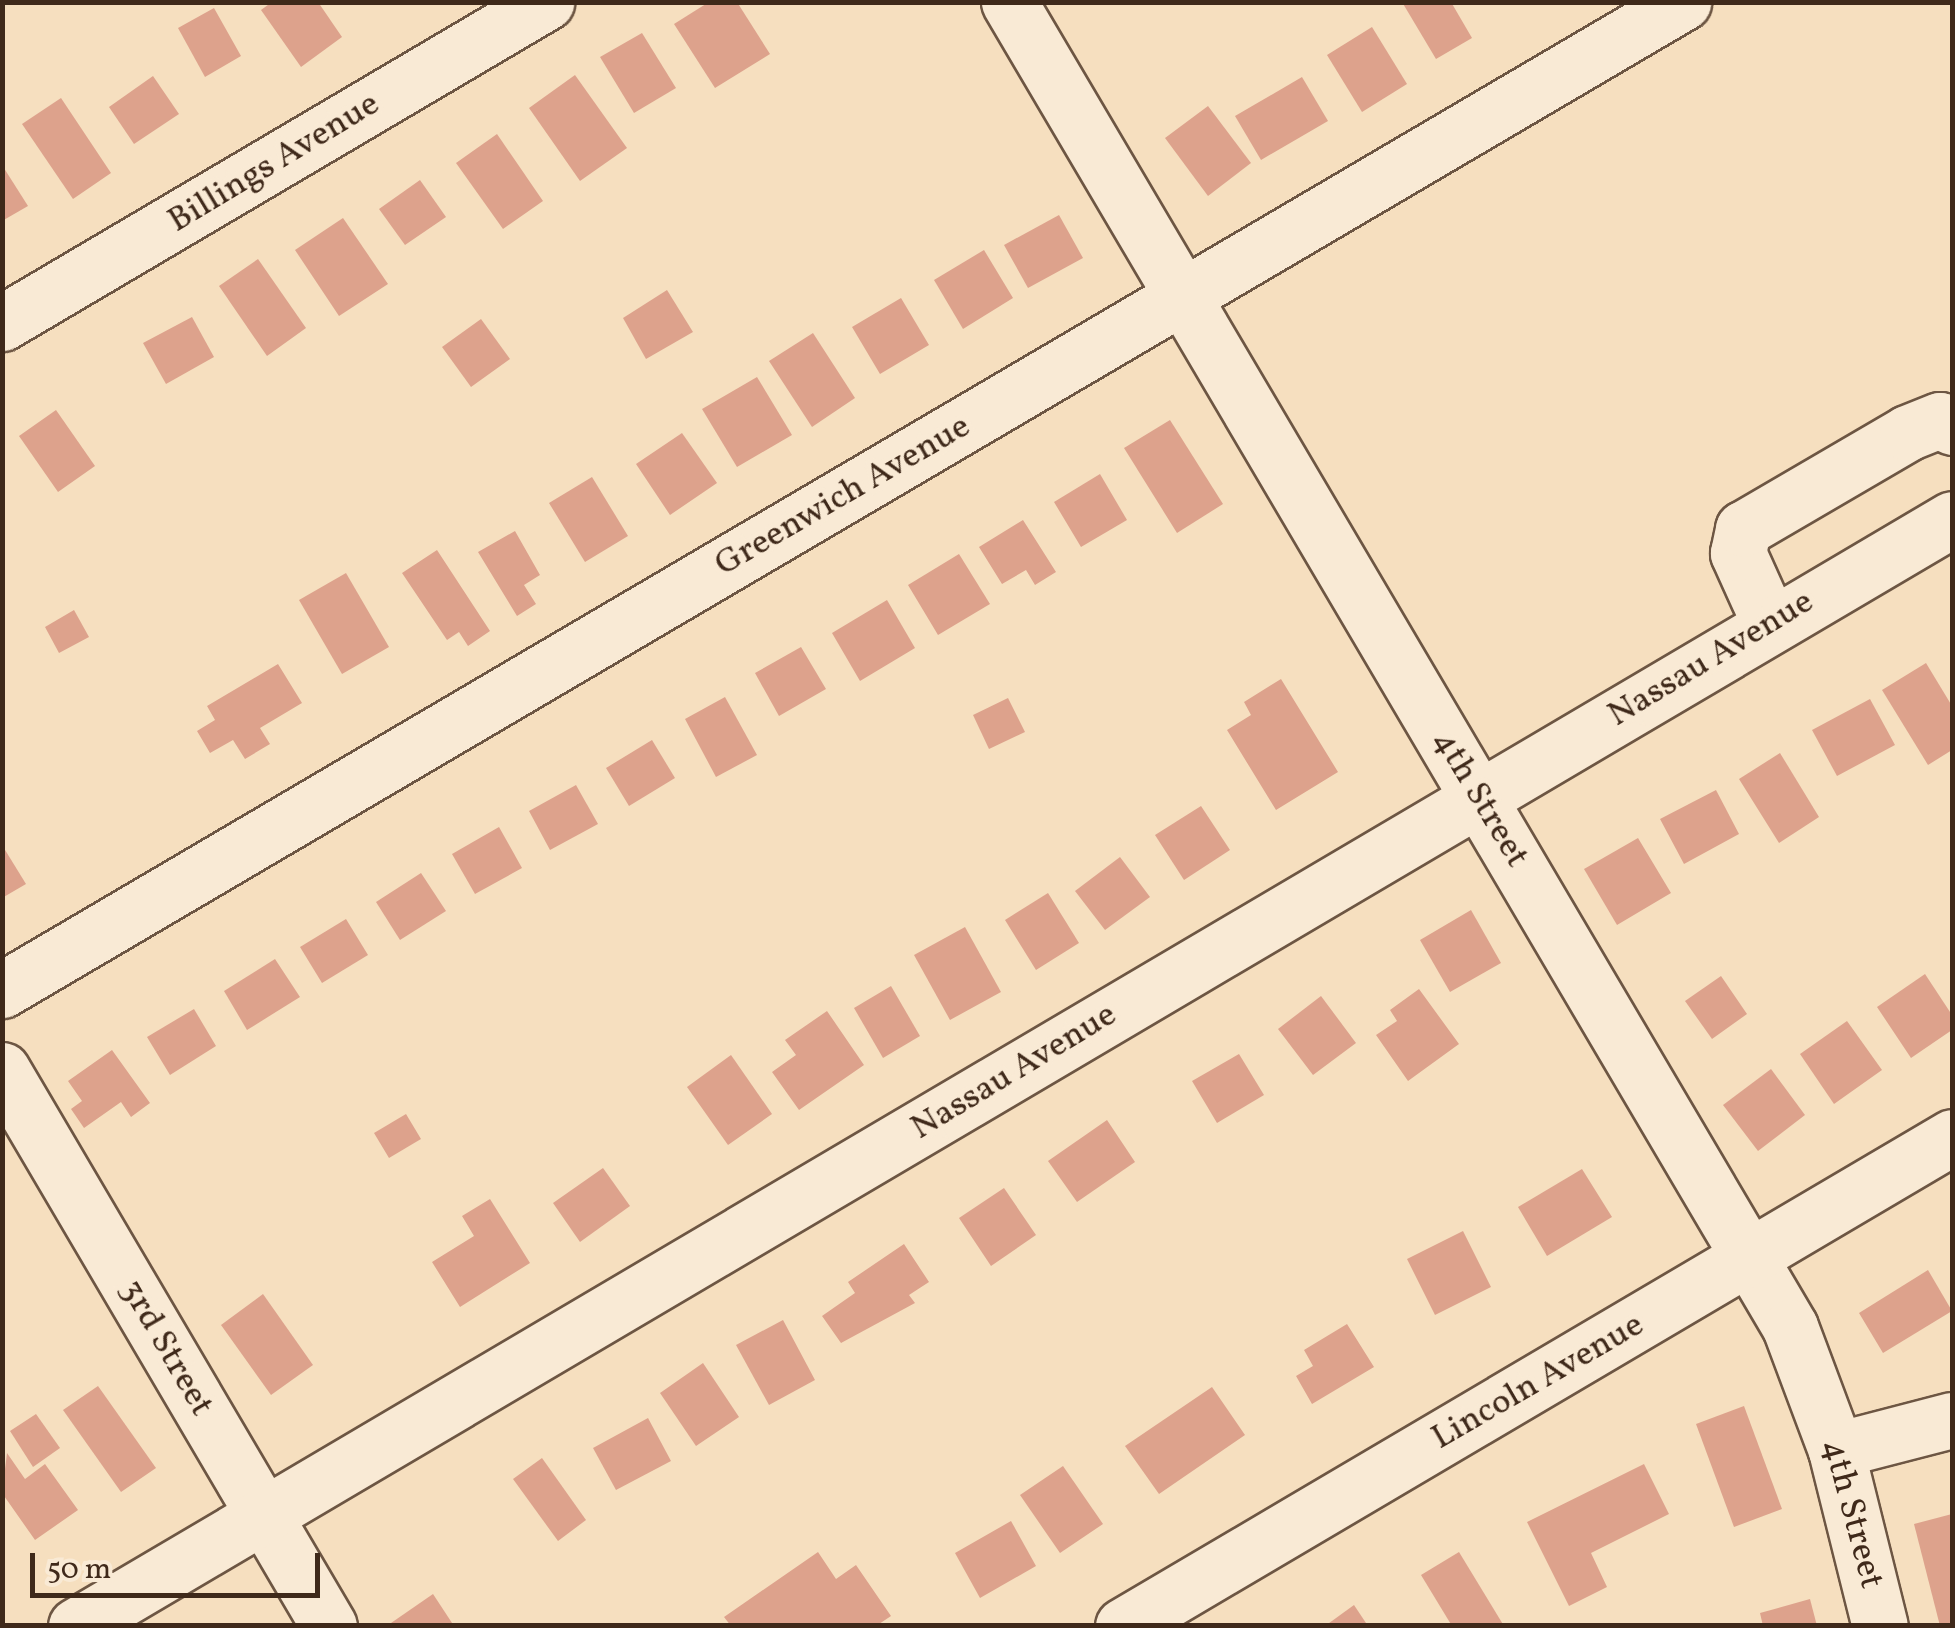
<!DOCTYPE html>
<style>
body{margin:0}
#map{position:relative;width:1955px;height:1628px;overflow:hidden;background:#f6dfbf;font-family:Vollkorn,serif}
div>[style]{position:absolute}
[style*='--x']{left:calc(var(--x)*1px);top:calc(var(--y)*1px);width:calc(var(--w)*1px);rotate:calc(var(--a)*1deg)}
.building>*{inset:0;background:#dda28c}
.roads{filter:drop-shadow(2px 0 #6d5643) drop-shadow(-2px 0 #6d5643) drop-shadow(0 2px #6d5643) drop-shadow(0 -2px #6d5643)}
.minor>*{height:55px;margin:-27.5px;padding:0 27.5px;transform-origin:27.5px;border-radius:27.5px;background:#f9ead5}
span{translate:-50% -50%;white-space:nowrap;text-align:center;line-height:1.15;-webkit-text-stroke:10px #f9ead5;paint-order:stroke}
.street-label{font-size:35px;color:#3f291a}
.frame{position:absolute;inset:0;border:5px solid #3f291a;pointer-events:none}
.scale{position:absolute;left:30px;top:1553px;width:290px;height:45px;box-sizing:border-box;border:5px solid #3f291a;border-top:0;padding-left:12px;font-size:30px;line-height:35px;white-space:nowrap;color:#3f291a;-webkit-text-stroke:8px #f9ead5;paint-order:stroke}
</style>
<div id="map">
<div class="building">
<div style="clip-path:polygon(272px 2px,318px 2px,342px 37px,301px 67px,261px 10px)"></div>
<div style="clip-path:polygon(709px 2px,737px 2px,770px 54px,715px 88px,674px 24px)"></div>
<div style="clip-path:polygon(1402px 2px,1451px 2px,1472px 38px,1436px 59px)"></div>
<div style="clip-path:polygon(214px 8px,241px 56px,205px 77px,178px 28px)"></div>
<div style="clip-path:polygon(1372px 27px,1407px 84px,1362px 112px,1327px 55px)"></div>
<div style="clip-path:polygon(642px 33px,676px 88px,634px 113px,600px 57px)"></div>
<div style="clip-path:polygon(575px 75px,627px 148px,580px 181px,529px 108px)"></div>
<div style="clip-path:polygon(153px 76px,179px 114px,134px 144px,109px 107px)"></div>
<div style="clip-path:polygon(1302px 77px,1328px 121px,1261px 160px,1235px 116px)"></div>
<div style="clip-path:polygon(61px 98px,111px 173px,73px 199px,22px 124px)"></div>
<div style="clip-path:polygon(1208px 106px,1251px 163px,1208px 196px,1165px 138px)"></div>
<div style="clip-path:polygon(497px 134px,543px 201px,503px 229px,456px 163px)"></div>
<div style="clip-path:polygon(2px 165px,28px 206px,2px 221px)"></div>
<div style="clip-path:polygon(420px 180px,446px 217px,405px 245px,379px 209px)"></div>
<div style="clip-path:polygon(1059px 215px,1083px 258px,1028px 288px,1004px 245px)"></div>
<div style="clip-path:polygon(343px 218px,388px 284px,339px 316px,295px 250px)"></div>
<div style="clip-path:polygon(984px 250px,1013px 298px,963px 329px,934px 280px)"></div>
<div style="clip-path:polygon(258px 259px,306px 328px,267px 356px,219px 286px)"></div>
<div style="clip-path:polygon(667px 290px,693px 332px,646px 359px,623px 318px)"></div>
<div style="clip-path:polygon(901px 298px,929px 345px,880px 374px,852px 327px)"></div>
<div style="clip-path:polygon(192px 317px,214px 357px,166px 384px,143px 343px)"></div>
<div style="clip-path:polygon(481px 319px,510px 359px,471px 387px,442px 347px)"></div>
<div style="clip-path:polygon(813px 333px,855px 398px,812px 427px,769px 361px)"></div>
<div style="clip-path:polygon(757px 377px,792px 435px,737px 467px,702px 409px)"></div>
<div style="clip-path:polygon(56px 410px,95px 466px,58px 492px,19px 436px)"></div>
<div style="clip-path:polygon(1170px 420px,1223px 504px,1177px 533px,1124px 448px)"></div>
<div style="clip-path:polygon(682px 433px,717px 483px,670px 515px,636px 464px)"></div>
<div style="clip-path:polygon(1100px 474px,1127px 520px,1081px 547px,1054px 502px)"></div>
<div style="clip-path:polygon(592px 477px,628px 536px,585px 562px,549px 503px)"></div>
<div style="clip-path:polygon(1023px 520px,1056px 572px,1035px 585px,1026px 570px,1002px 584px,979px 547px)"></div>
<div style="clip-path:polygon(515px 531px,540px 575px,524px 585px,536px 604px,517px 616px,478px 552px)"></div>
<div style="clip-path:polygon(437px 550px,490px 631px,468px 646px,459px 632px,447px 640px,402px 573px)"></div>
<div style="clip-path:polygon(959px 554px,990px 604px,938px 635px,908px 585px)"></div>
<div style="clip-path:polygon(346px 573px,389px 647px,342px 674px,299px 600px)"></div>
<div style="clip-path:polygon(887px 600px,915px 648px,860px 681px,832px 633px)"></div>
<div style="clip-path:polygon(74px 610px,89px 637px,59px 653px,45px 627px)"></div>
<div style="clip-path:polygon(801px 647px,826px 689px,779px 716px,755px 673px)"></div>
<div style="clip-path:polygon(1926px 663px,1952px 706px,1952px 750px,1928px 765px,1882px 690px)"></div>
<div style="clip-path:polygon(278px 664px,302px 703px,260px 728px,270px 744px,245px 759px,233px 740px,210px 753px,197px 731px,215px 720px,207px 706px)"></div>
<div style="clip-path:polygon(1281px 679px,1338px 772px,1276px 810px,1227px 730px,1251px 715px,1244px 702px)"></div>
<div style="clip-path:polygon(725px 697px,757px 755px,716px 777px,685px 719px)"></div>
<div style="clip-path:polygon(1008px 698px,1025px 732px,989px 749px,973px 715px)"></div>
<div style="clip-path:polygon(1870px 699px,1895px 745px,1837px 776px,1812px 730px)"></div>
<div style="clip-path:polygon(652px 740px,675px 778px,629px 806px,606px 768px)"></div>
<div style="clip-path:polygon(1780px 753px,1819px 817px,1779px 843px,1739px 779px)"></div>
<div style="clip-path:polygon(576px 785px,598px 824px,550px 850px,529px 811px)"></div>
<div style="clip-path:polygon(1716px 790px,1739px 834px,1684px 864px,1660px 819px)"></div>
<div style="clip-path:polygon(1201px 806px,1230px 850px,1184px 880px,1155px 835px)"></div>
<div style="clip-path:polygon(499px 827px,522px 868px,475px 894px,452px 854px)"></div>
<div style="clip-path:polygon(1638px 838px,1671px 893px,1617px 925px,1584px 869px)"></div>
<div style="clip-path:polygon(2px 845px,26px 884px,2px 898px)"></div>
<div style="clip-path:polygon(1120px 857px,1150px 897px,1105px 930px,1075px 891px)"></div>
<div style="clip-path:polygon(421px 873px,446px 911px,400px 940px,376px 902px)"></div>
<div style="clip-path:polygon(1048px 893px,1079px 943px,1036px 970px,1005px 920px)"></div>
<div style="clip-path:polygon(1471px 910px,1501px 963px,1450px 992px,1420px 940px)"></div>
<div style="clip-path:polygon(346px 919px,368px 955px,322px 983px,300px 947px)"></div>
<div style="clip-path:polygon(965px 927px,1001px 992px,950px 1020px,914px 955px)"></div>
<div style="clip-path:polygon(275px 959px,300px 997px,247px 1030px,224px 991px)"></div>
<div style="clip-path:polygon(1925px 974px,1952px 1015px,1952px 1030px,1911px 1058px,1877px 1007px)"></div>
<div style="clip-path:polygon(1721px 976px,1747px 1014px,1712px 1039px,1685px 1001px)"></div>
<div style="clip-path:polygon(891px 986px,920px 1036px,883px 1058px,854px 1008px)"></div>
<div style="clip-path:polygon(1419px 989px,1459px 1044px,1408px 1081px,1376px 1035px,1397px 1021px,1390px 1010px)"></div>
<div style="clip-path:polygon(1321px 996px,1356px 1043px,1313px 1075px,1278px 1029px)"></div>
<div style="clip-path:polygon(194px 1009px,216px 1046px,170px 1075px,147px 1037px)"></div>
<div style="clip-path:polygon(827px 1011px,864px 1065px,799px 1110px,772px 1072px,796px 1055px,785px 1040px)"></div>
<div style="clip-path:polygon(1847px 1021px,1882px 1070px,1834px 1104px,1800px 1054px)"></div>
<div style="clip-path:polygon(112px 1050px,150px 1103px,131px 1117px,121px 1102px,84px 1128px,71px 1109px,82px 1101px,68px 1081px)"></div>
<div style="clip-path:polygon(1239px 1054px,1264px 1095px,1217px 1123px,1192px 1081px)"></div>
<div style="clip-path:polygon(731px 1055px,772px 1114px,728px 1145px,687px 1087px)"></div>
<div style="clip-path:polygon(1771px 1069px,1805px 1115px,1758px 1151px,1723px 1105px)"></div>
<div style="clip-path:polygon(406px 1114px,421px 1139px,389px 1158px,374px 1133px)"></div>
<div style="clip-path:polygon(1107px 1120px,1135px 1162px,1077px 1202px,1048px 1161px)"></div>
<div style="clip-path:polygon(603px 1168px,630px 1206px,580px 1242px,553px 1203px)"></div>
<div style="clip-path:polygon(1582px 1169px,1612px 1217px,1547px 1256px,1518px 1207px)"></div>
<div style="clip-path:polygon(1004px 1188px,1036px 1235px,991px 1266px,959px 1218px)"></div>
<div style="clip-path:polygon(490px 1199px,530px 1263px,460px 1307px,432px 1262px,474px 1236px,462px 1216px)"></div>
<div style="clip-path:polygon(1463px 1231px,1491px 1287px,1435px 1315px,1407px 1259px)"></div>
<div style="clip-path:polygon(904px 1244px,929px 1282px,909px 1295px,915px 1303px,841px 1343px,822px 1316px,855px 1293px,848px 1282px)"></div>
<div style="clip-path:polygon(1928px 1270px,1952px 1311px,1883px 1353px,1859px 1313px)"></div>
<div style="clip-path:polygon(263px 1294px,313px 1365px,271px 1395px,221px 1325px)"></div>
<div style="clip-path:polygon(783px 1320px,815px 1380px,769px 1405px,736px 1345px)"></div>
<div style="clip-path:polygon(1347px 1324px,1374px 1367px,1312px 1404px,1296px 1376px,1313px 1366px,1304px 1350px)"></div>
<div style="clip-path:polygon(703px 1363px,739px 1417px,696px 1446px,660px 1393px)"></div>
<div style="clip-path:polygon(98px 1386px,156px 1468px,121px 1492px,63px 1410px)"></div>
<div style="clip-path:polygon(1212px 1387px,1245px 1435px,1159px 1494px,1125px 1446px)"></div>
<div style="clip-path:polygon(1744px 1406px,1782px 1509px,1734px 1527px,1696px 1424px)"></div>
<div style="clip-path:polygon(36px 1414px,60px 1448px,33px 1467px,10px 1431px)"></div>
<div style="clip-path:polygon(648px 1418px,671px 1461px,616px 1490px,593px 1448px)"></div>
<div style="clip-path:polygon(7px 1453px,25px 1479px,45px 1464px,78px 1510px,35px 1540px,2px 1493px)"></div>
<div style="clip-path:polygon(542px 1458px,586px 1520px,558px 1541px,513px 1479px)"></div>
<div style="clip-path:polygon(1644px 1464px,1669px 1514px,1591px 1553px,1607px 1587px,1569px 1606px,1527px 1522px)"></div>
<div style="clip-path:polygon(1063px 1466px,1103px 1524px,1060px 1553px,1020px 1495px)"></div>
<div style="clip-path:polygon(1952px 1514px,1952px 1626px,1940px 1626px,1914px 1524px)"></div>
<div style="clip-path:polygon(1011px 1521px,1036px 1566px,980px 1598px,955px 1553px)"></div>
<div style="clip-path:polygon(818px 1552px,836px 1579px,856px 1565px,891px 1616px,876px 1626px,731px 1626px,724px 1617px)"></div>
<div style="clip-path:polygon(1459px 1552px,1504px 1626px,1452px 1626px,1421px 1575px)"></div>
<div style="clip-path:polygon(433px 1594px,454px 1626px,393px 1626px,391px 1623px)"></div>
<div style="clip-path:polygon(1810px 1599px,1817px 1626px,1763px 1626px,1760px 1613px)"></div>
<div style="clip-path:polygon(1354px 1605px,1368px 1626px,1325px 1626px)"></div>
</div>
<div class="roads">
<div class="minor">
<div style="--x:1009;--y:2;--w:1538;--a:59.48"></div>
<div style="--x:1790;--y:1327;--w:131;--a:69.5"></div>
<div style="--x:1836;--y:1450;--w:181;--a:76"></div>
<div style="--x:2;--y:323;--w:632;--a:-30.54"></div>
<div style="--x:1770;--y:624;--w:78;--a:-114.3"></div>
<div style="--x:1738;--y:553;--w:25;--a:-78"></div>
<div style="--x:1743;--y:529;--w:190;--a:-30.3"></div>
<div style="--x:1907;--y:433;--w:35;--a:-22"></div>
<div style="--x:1940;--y:420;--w:14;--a:30"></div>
<div style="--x:2;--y:990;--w:1950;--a:-30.44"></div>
<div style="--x:2;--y:1070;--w:645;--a:59.54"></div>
<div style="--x:1836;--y:1450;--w:120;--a:-14.5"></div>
<div style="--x:76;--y:1626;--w:2178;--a:-30.54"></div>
<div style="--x:1123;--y:1626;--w:962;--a:-30.53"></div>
</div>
</div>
<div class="street-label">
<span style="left:274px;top:163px;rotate:-31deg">Billings Avenue</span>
<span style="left:843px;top:496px;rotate:-30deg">Greenwich Avenue</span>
<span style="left:1711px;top:659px;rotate:-31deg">Nassau Avenue</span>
<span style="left:1480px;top:799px;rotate:59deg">4th Street</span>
<span style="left:1014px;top:1072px;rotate:-31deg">Nassau Avenue</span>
<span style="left:166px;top:1348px;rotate:60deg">3rd Street</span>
<span style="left:1538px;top:1382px;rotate:-30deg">Lincoln Avenue</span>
<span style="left:1852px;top:1514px;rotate:75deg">4th Street</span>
</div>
<div class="frame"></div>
<div class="scale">50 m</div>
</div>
